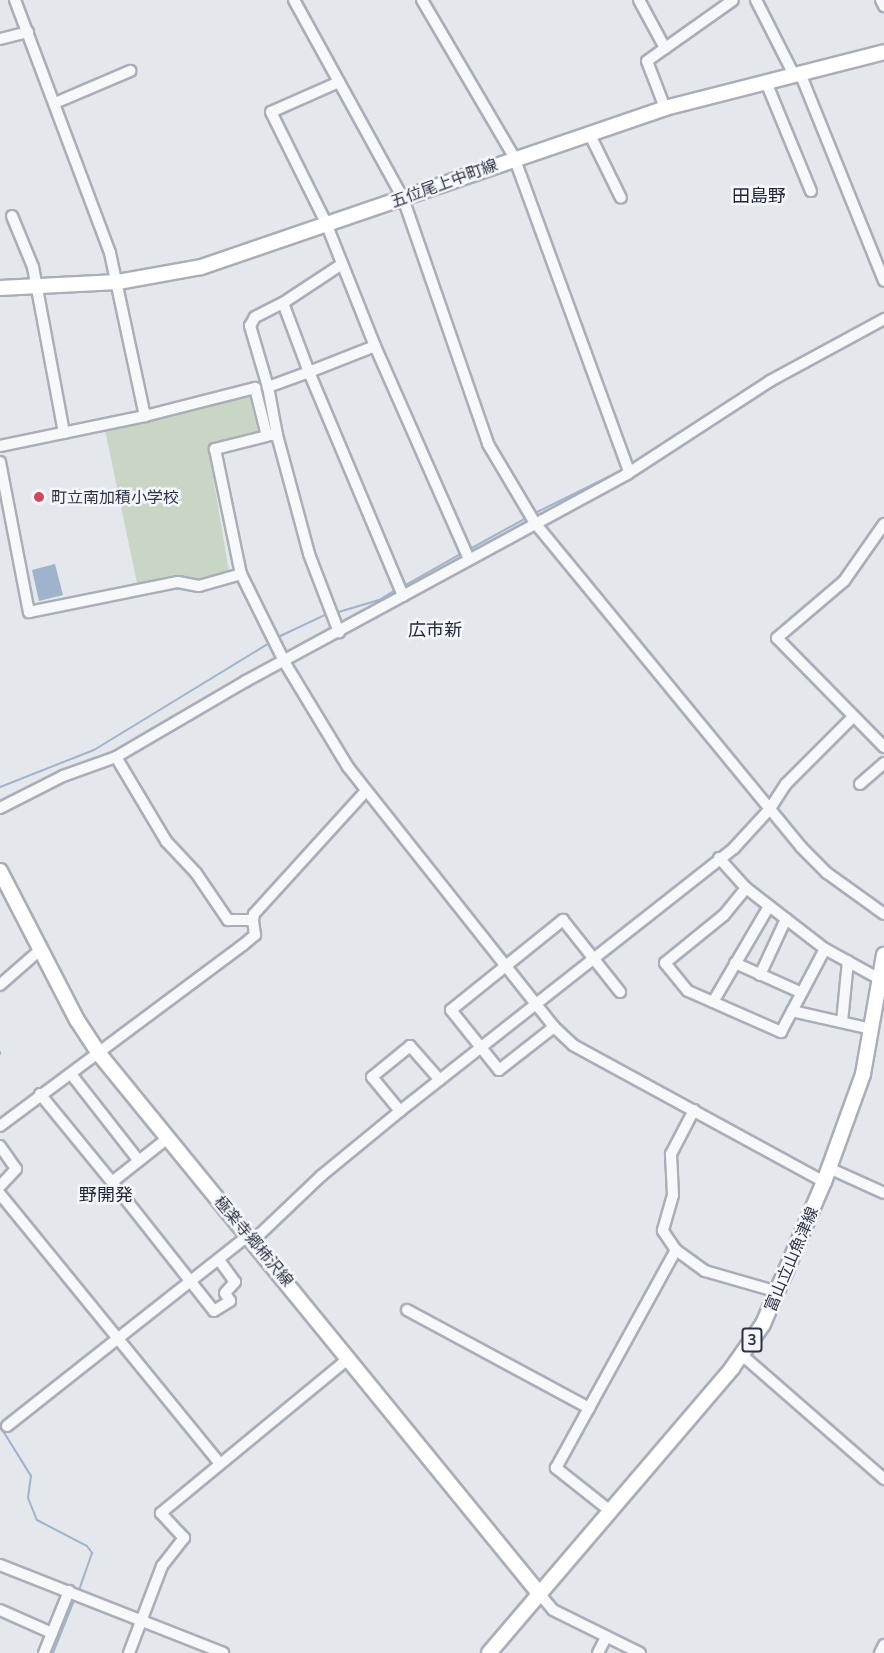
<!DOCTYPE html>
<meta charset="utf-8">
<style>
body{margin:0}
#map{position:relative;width:884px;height:1653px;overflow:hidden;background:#e4e7ec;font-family:Mulish,"Noto Sans JP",sans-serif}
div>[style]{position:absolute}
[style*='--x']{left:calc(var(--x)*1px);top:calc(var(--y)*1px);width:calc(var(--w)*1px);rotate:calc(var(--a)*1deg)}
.green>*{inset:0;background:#c9d6c5}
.water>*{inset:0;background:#9fb4cc}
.stream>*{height:2px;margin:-1px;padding:0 1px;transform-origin:1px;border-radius:1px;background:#9fb4cc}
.roads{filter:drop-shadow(2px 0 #a9aeb7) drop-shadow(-2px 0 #a9aeb7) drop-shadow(0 2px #a9aeb7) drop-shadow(0 -2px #a9aeb7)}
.minor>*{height:10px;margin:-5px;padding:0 5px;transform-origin:5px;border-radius:5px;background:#f7f8fa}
.major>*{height:14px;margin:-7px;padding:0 7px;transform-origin:7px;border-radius:7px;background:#fff}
.dots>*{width:16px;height:16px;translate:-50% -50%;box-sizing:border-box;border:3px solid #f4f6f9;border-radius:50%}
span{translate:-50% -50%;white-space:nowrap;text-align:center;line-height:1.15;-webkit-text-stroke:5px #f4f6f9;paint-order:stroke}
.shield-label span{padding:2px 4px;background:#f4f6f9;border:2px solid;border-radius:4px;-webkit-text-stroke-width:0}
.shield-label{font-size:15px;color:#2b3445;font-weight:700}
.street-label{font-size:16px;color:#2b3445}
.poi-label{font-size:16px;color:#2b3445}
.left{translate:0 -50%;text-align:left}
.neighbourhood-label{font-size:18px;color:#1d2536}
</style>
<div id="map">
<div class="green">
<div style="clip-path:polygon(249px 395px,258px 432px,208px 447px,229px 571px,199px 579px,174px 575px,137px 583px,105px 430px)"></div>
</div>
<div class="water">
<div style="clip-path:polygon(55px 564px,63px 595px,39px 601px,32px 570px)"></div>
</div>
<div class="stream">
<div style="--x:773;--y:374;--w:112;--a:-28.9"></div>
<div style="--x:631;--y:464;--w:42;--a:-31.4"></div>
<div style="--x:533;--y:514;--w:102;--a:-26.3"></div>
<div style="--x:470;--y:549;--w:66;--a:-28.9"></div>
<div style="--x:402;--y:587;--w:69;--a:-29.5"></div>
<div style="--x:335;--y:613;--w:46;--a:-16.5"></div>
<div style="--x:379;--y:600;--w:21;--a:-31"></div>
<div style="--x:276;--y:638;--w:56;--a:-25.2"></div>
<div style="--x:0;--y:787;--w:101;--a:-21.5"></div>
<div style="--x:94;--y:750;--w:207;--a:-31.4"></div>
<div style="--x:0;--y:1052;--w:2;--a:90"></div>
<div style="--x:0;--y:1426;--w:59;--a:58.2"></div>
<div style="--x:31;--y:1476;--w:22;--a:98"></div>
<div style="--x:28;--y:1498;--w:24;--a:68"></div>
<div style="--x:37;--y:1520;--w:56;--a:27.5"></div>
<div style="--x:87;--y:1546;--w:9;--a:54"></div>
<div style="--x:92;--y:1553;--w:42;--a:109.3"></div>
<div style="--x:53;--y:1653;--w:59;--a:-68.2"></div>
</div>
<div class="roads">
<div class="minor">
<div style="--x:15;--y:0;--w:270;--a:69.4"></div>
<div style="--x:110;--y:253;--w:167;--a:77.9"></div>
<div style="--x:294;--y:0;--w:226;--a:61.2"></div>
<div style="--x:403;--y:198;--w:260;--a:70.9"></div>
<div style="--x:488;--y:444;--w:92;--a:59.3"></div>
<div style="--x:535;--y:523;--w:419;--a:50.6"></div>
<div style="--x:801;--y:847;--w:37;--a:45"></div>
<div style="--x:827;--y:873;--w:70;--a:35.7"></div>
<div style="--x:422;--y:0;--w:182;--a:59.6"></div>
<div style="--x:514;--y:157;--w:335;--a:69.9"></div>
<div style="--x:639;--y:0;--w:55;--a:61.6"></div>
<div style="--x:756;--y:0;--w:84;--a:63.1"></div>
<div style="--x:881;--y:0;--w:7;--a:63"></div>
<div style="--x:0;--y:39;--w:29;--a:-14"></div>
<div style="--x:800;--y:73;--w:224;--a:68"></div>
<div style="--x:339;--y:82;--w:74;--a:156.2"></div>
<div style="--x:271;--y:112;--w:124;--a:63.6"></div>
<div style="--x:326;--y:223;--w:132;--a:68.3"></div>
<div style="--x:375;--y:346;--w:233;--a:66.2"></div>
<div style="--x:766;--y:82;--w:118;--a:67.6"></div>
<div style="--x:55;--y:103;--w:82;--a:-23.1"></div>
<div style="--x:665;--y:108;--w:50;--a:-111"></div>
<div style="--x:647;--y:61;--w:105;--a:-35.3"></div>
<div style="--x:589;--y:133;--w:72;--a:63.8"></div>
<div style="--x:12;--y:216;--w:55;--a:67.6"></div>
<div style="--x:33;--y:267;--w:169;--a:79.4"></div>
<div style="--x:283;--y:303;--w:74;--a:69.4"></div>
<div style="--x:309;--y:372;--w:44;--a:159.9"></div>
<div style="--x:268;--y:387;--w:64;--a:-106.4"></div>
<div style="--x:250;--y:326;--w:10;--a:-61"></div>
<div style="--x:255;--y:317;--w:31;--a:-27"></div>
<div style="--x:283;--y:303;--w:71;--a:-33.5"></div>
<div style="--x:375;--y:346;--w:71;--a:158.5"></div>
<div style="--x:309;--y:372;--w:243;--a:67.2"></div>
<div style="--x:268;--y:387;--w:49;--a:79.4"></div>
<div style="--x:277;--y:435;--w:6;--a:180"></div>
<div style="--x:277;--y:435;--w:123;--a:74.9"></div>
<div style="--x:309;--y:554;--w:84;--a:69"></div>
<div style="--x:0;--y:446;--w:148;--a:-11.7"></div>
<div style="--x:145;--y:416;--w:114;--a:-14.3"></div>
<div style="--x:255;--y:388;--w:49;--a:76"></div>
<div style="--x:267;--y:436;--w:54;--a:166"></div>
<div style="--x:215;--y:449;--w:128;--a:78.3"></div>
<div style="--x:241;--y:574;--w:99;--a:63.7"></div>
<div style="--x:285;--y:663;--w:122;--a:58.8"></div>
<div style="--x:348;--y:767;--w:332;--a:51.6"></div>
<div style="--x:554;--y:1027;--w:26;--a:43"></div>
<div style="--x:573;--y:1045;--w:286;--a:28.6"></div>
<div style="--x:0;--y:462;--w:153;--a:79.1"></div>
<div style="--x:29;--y:612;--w:152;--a:-11.4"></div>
<div style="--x:178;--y:582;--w:21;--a:11"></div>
<div style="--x:199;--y:586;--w:44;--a:-15.9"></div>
<div style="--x:884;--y:524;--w:70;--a:125.1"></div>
<div style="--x:844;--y:581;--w:88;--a:139.6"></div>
<div style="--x:777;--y:638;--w:153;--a:45.5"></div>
<div style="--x:116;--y:757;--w:98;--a:59.2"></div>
<div style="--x:166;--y:841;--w:44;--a:46.8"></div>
<div style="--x:196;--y:873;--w:57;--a:55.8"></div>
<div style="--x:228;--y:920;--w:25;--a:0"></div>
<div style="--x:253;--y:920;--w:6;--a:-81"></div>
<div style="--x:254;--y:914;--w:166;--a:-47.7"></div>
<div style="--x:860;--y:784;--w:32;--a:-41"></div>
<div style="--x:0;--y:808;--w:71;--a:-26.9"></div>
<div style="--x:63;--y:776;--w:56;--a:-19.7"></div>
<div style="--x:116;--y:757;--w:151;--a:-30.3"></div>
<div style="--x:246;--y:681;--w:434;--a:-28.5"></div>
<div style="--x:627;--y:474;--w:171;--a:-33"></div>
<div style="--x:770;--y:381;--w:130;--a:-28.5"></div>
<div style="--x:719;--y:858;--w:40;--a:48"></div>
<div style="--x:746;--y:888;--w:100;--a:37.7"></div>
<div style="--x:825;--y:949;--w:60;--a:28.7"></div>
<div style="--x:746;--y:888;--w:35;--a:129"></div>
<div style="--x:724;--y:915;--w:76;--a:140.9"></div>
<div style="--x:665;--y:963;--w:36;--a:51"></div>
<div style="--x:688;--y:991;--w:102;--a:23.8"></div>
<div style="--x:781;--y:1032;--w:94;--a:-62.1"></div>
<div style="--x:735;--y:963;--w:73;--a:24.1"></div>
<div style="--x:760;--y:975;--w:62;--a:-65.1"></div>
<div style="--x:0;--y:985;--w:53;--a:-41.2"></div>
<div style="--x:713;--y:1002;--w:111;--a:-59.7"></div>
<div style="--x:792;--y:1011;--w:82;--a:12.7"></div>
<div style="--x:842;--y:1022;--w:61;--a:-84.4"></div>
<div style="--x:554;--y:1027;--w:70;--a:142"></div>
<div style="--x:499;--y:1070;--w:77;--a:-128.7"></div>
<div style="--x:451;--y:1010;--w:144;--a:-38.8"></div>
<div style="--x:563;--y:920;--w:92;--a:51.6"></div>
<div style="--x:71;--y:1074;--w:110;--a:52"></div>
<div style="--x:40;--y:1094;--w:114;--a:50.7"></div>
<div style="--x:112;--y:1182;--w:71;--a:-38.2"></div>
<div style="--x:694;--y:1110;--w:50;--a:117.6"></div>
<div style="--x:671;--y:1154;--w:41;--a:87.2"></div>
<div style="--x:673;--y:1195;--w:37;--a:106"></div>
<div style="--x:663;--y:1231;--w:23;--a:56"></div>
<div style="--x:676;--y:1250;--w:36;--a:36"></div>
<div style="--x:705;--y:1271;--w:76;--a:16"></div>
<div style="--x:400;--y:1111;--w:44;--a:-129.5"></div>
<div style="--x:372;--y:1077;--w:49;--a:-39.2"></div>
<div style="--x:410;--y:1046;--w:45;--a:48.6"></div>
<div style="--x:0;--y:1126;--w:303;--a:-36.7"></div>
<div style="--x:243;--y:945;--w:16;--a:-40"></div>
<div style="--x:255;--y:935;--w:15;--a:-98"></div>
<div style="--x:0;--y:1146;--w:28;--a:55"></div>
<div style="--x:16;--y:1169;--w:23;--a:133"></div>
<div style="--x:829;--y:1168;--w:60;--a:24.4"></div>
<div style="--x:112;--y:1182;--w:164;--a:51.7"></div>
<div style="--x:214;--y:1311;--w:19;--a:-32"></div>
<div style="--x:230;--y:1301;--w:9;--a:-122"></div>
<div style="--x:225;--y:1293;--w:15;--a:-48"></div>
<div style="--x:235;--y:1282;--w:27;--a:-126"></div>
<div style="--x:0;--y:1194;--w:348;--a:50.8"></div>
<div style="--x:407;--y:1310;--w:207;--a:28.3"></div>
<div style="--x:742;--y:1355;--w:189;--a:41.1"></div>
<div style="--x:7;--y:1426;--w:302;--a:-38.3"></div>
<div style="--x:244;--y:1239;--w:14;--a:-12"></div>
<div style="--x:258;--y:1236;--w:87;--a:-43.6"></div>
<div style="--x:321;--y:1176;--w:102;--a:-39.4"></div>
<div style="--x:400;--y:1111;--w:425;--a:-38.2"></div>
<div style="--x:734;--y:848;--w:52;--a:-47.4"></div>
<div style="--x:769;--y:810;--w:31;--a:-57"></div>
<div style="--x:786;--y:784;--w:95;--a:-45"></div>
<div style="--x:609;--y:1510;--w:68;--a:-141.6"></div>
<div style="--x:556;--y:1468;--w:249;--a:-61.2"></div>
<div style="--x:0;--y:1565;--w:240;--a:21.5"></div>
<div style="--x:538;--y:1592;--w:23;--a:50"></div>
<div style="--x:553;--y:1610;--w:97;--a:26.3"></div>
<div style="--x:0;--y:1610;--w:57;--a:23.9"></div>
<div style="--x:44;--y:1653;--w:67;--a:-68"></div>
<div style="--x:129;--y:1653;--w:93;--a:-69.2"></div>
<div style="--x:162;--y:1566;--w:36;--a:-52"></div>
<div style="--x:184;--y:1538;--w:34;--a:-133"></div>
<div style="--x:161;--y:1513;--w:244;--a:-39.5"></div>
<div style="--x:598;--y:1653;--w:18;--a:-63"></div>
<div style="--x:880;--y:1653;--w:9;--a:-63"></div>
</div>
<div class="major">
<div style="--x:0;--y:288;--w:118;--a:-2.9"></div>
<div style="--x:118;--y:282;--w:84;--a:-10.2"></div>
<div style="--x:201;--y:267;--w:490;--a:-18.9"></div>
<div style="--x:665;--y:108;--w:226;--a:-14.3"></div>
<div style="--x:0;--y:871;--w:168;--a:62.7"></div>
<div style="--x:77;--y:1020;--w:42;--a:56.7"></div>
<div style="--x:100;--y:1055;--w:693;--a:50.8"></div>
<div style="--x:489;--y:1653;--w:375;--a:-49.5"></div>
<div style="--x:732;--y:1368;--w:54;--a:-54.8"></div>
<div style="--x:763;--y:1324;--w:155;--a:-66.8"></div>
<div style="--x:824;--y:1182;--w:115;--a:-70.1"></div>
<div style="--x:863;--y:1074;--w:121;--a:-80"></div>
</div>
</div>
<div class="dots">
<div style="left:39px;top:497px;background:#d1495b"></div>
</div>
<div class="shield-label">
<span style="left:752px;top:1340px">3</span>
</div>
<div class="street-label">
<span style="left:444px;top:183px;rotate:-20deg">五位尾上中町線</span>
<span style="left:254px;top:1241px;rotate:50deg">極楽寺郷柿沢線</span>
<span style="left:791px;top:1259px;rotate:-67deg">富山立山魚津線</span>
</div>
<div class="poi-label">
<span class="left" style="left:51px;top:497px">町立南加積小学校</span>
</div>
<div class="neighbourhood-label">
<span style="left:759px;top:196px">田島野</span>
<span style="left:435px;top:630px">広市新</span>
<span style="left:106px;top:1195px">野開発</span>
</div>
</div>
